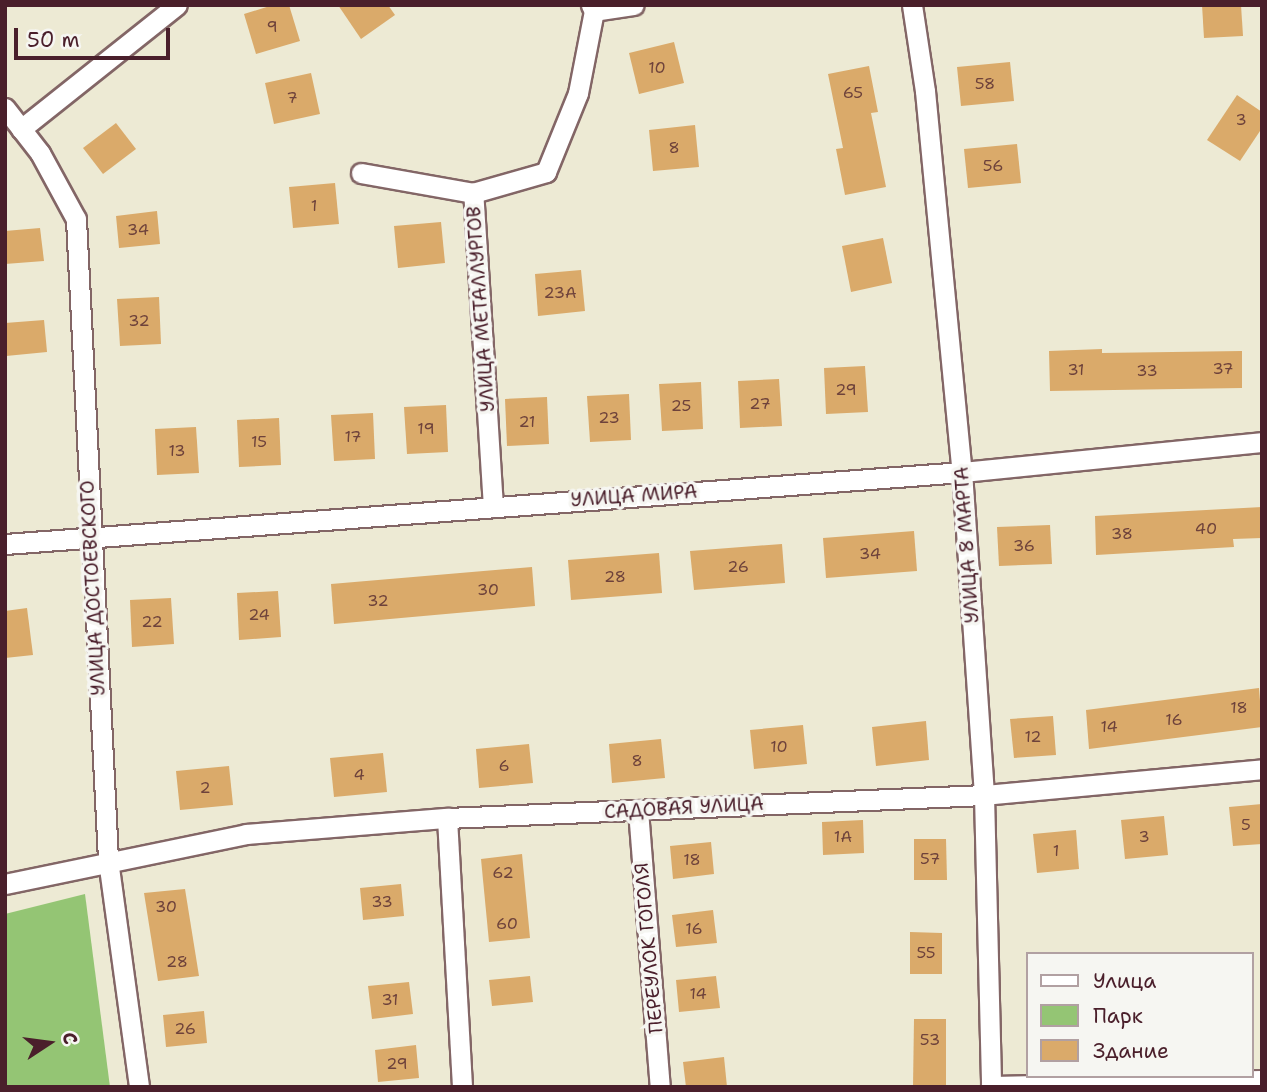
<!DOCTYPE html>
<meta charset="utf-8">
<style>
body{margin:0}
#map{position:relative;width:1267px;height:1092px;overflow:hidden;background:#edead4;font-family:"Shantell Sans",sans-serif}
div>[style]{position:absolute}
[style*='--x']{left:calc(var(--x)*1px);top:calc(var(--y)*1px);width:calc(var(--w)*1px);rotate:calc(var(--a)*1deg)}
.green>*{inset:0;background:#94c574}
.building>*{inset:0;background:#daaa6a}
.roads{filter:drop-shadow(2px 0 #836666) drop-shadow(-2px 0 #836666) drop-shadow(0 2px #836666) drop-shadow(0 -2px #836666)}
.minor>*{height:19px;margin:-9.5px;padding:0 9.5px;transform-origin:9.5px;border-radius:9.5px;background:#fff}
span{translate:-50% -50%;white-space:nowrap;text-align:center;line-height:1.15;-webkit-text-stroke:7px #f6f6f2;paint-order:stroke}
.number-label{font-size:16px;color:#6e423b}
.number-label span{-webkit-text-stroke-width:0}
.street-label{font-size:19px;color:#4a1f2b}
.frame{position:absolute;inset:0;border:7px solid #4a1f2b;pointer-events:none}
.legend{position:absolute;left:1026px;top:952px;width:228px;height:126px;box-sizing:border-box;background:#f6f6f2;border:2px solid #b1a0a2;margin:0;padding:9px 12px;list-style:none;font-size:21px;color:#4a1f2b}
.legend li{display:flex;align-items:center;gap:14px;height:35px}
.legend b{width:35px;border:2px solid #b1a0a2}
.north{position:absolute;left:14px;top:1008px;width:70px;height:70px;-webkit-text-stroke:5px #f6f6f2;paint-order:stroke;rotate:77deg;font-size:19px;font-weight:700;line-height:28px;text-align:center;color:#4a1f2b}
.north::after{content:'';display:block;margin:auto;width:24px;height:32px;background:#4a1f2b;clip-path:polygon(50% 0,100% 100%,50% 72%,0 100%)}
.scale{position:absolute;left:14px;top:28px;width:156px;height:32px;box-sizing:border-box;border:4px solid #4a1f2b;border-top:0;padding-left:9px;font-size:21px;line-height:24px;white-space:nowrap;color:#4a1f2b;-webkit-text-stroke:5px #f6f6f2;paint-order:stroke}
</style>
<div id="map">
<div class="green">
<div style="clip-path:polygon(85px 894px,110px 1087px,5px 1087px,5px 914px)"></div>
</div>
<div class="building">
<div style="clip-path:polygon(273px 5px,289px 5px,300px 41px,256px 54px,244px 14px)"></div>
<div style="clip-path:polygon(338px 5px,388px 5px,395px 15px,361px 39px)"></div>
<div style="clip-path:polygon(1202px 5px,1241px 5px,1243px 36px,1204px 38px)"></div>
<div style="clip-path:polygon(674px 42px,684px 83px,639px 94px,629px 53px)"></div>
<div style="clip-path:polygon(1010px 62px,1014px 101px,961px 106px,957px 67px)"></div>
<div style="clip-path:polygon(869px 66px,878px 112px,871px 113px,886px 187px,845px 195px,836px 149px,843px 148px,828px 74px)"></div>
<div style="clip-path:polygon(311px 73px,320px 114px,274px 124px,265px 83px)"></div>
<div style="clip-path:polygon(1237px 95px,1262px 112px,1262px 128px,1240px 161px,1207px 140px)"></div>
<div style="clip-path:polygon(116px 123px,136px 149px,103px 174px,83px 148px)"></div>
<div style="clip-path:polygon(695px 125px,699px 167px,653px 171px,649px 130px)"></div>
<div style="clip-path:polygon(1017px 144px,1021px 183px,968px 188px,964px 149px)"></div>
<div style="clip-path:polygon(335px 183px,339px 224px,293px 228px,289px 187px)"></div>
<div style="clip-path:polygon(157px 211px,160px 244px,119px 248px,116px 216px)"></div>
<div style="clip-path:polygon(441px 222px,445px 263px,398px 268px,394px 226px)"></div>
<div style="clip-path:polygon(40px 228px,44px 261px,5px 264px,5px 231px)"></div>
<div style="clip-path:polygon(883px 238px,892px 283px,851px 292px,842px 246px)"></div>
<div style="clip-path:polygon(581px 270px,585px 311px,538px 316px,535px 274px)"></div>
<div style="clip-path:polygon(159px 297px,161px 344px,120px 346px,117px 299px)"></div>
<div style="clip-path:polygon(44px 320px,47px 352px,6px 356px,5px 323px)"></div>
<div style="clip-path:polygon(1102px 349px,1102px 353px,1242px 351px,1242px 388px,1050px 391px,1049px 351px)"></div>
<div style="clip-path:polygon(865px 366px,868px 412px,826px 414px,824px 368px)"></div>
<div style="clip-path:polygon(779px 379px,782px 426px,740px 428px,738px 381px)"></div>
<div style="clip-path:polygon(701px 382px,703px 429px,662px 431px,659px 384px)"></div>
<div style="clip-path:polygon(629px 394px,631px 440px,590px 442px,587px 396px)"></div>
<div style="clip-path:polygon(547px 397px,549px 444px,507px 446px,505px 399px)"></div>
<div style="clip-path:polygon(446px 405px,448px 452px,407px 454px,404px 407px)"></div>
<div style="clip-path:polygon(373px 413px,375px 459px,334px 461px,331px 415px)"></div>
<div style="clip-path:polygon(279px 418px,281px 465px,239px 467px,237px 420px)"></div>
<div style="clip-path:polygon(196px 427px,199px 473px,157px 475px,155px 429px)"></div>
<div style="clip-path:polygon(1262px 507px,1262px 538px,1233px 539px,1234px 547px,1096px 555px,1095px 516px)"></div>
<div style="clip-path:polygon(1050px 525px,1052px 564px,999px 566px,997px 527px)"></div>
<div style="clip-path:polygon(914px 531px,917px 571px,826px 578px,823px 538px)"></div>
<div style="clip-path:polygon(782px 544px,785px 583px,694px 590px,690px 551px)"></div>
<div style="clip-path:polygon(659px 553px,662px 593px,571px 600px,568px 560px)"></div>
<div style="clip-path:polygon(532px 567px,535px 606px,334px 624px,331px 584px)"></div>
<div style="clip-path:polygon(278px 591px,281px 637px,239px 640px,237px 593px)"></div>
<div style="clip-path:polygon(171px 598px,174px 644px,132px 647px,130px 600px)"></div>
<div style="clip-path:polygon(27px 608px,33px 655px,5px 658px,5px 611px)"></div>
<div style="clip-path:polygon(1259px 688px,1262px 727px,1089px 749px,1086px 710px)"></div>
<div style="clip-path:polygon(1053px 716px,1056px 755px,1014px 758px,1010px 719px)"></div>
<div style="clip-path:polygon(926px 721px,929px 760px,876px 766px,872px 727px)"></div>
<div style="clip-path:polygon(803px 725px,807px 764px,754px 769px,750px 730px)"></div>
<div style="clip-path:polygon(661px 739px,665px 778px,612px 783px,609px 744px)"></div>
<div style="clip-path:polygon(529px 744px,533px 783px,479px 788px,476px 749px)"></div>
<div style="clip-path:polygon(383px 753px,387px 792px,334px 797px,330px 758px)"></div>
<div style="clip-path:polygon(229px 766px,233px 805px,180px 810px,176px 771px)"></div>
<div style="clip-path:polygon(1262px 804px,1262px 844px,1233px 846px,1229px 807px)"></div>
<div style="clip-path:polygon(1164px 816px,1168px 855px,1125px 859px,1121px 820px)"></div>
<div style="clip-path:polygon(863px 820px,864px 853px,823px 855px,822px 822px)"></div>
<div style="clip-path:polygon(1076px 830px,1079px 869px,1037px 873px,1033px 834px)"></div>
<div style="clip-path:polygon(914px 839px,946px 839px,947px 880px,914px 880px)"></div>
<div style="clip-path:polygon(711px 842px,714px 874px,673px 879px,670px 846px)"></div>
<div style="clip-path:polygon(522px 854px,530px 938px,489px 942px,481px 859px)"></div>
<div style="clip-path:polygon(401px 884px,404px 916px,363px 920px,360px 888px)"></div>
<div style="clip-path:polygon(185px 889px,199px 976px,158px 981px,144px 893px)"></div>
<div style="clip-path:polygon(713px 910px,717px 943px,676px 947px,672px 915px)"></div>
<div style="clip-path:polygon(910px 932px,942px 933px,942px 974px,910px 974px)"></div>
<div style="clip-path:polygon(530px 976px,533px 1002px,492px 1006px,489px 980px)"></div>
<div style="clip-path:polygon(716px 976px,720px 1008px,679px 1012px,676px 980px)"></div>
<div style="clip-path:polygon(409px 982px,413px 1014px,372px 1019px,368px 986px)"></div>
<div style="clip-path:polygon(204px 1011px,207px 1043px,166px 1047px,163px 1015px)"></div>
<div style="clip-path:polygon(914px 1019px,946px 1019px,946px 1087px,913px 1087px)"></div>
<div style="clip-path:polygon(416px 1045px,419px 1078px,378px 1082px,375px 1050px)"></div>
<div style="clip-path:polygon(724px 1057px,727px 1087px,686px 1087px,683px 1062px)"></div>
</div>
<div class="roads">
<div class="minor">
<div style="--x:912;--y:5;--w:87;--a:81.4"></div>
<div style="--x:925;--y:91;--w:383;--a:84.5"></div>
<div style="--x:962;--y:472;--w:324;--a:86.1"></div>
<div style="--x:984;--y:795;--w:292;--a:88.6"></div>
<div style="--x:594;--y:11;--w:40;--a:-8.5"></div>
<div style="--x:5;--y:108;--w:57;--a:52.1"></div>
<div style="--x:40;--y:153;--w:75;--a:61.4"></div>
<div style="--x:76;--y:219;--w:642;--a:87.14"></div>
<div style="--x:108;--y:860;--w:229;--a:82.2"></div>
<div style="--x:21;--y:129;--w:199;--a:-38.5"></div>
<div style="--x:361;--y:173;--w:114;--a:10.1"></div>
<div style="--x:493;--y:507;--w:315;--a:-93.6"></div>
<div style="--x:473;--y:193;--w:76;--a:-16"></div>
<div style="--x:546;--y:172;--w:85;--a:-67.9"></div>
<div style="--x:578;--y:93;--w:84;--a:-79"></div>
<div style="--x:594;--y:11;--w:7;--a:-117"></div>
<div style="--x:5;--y:544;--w:960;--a:-4.3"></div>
<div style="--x:962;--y:472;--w:301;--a:-5.7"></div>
<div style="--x:638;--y:810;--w:278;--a:85.5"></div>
<div style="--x:447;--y:818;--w:269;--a:86.8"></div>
<div style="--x:5;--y:884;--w:246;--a:-11.7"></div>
<div style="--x:246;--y:834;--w:202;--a:-4.6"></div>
<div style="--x:447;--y:818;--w:537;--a:-2.45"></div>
<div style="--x:984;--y:795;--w:279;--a:-5.3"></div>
<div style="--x:991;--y:1086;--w:271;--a:-1.3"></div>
</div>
</div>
<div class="number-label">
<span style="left:272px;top:27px">9</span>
<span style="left:657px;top:68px">10</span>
<span style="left:985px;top:84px">58</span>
<span style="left:853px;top:93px">65</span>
<span style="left:292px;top:98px">7</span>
<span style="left:1241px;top:120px">3</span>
<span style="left:674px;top:148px">8</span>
<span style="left:993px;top:166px">56</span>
<span style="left:314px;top:206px">1</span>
<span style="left:138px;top:230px">34</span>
<span style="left:560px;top:293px">23А</span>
<span style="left:139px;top:321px">32</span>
<span style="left:1223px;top:369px">37</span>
<span style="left:1076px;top:370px">31</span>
<span style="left:1147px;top:371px">33</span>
<span style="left:846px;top:390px">29</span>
<span style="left:760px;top:404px">27</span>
<span style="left:681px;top:406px">25</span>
<span style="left:609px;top:418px">23</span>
<span style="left:527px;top:422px">21</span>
<span style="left:426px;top:429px">19</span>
<span style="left:353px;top:437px">17</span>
<span style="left:259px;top:442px">15</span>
<span style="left:177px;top:451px">13</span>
<span style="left:1206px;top:529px">40</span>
<span style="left:1122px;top:534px">38</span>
<span style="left:1024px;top:546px">36</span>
<span style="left:870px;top:554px">34</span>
<span style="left:738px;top:567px">26</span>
<span style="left:615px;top:577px">28</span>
<span style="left:488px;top:590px">30</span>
<span style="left:378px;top:601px">32</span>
<span style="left:259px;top:615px">24</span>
<span style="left:152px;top:622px">22</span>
<span style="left:1239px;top:708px">18</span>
<span style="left:1174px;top:720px">16</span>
<span style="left:1109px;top:727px">14</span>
<span style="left:1033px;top:737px">12</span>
<span style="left:779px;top:747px">10</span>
<span style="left:637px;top:761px">8</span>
<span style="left:504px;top:766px">6</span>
<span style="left:359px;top:775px">4</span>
<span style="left:205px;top:788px">2</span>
<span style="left:1246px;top:825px">5</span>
<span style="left:843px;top:837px">1А</span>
<span style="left:1144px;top:837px">3</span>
<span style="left:1056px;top:851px">1</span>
<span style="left:930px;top:859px">57</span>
<span style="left:692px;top:860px">18</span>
<span style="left:503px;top:873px">62</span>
<span style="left:382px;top:902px">33</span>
<span style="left:166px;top:907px">30</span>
<span style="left:507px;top:924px">60</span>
<span style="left:694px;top:929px">16</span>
<span style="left:926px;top:953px">55</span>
<span style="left:177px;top:962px">28</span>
<span style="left:698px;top:994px">14</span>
<span style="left:390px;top:1000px">31</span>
<span style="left:185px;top:1029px">26</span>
<span style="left:930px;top:1040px">53</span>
<span style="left:397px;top:1064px">29</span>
</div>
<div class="street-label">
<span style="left:481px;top:309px;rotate:-94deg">УЛИЦА МЕТАЛЛУРГОВ</span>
<span style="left:634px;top:496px;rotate:-4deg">УЛИЦА МИРА</span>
<span style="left:967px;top:545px;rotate:-94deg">УЛИЦА 8 МАРТА</span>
<span style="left:93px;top:588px;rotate:-93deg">УЛИЦА ДОСТОЕВСКОГО</span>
<span style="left:684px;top:808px;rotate:-3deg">САДОВАЯ УЛИЦА</span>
<span style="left:649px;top:948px;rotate:-95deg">ПЕРЕУЛОК ГОГОЛЯ</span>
</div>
<div class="frame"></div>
<ul class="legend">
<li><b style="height:9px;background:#fff"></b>Улица</li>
<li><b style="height:19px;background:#94c574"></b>Парк</li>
<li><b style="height:19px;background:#daaa6a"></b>Здание</li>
</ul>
<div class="north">С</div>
<div class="scale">50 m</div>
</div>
